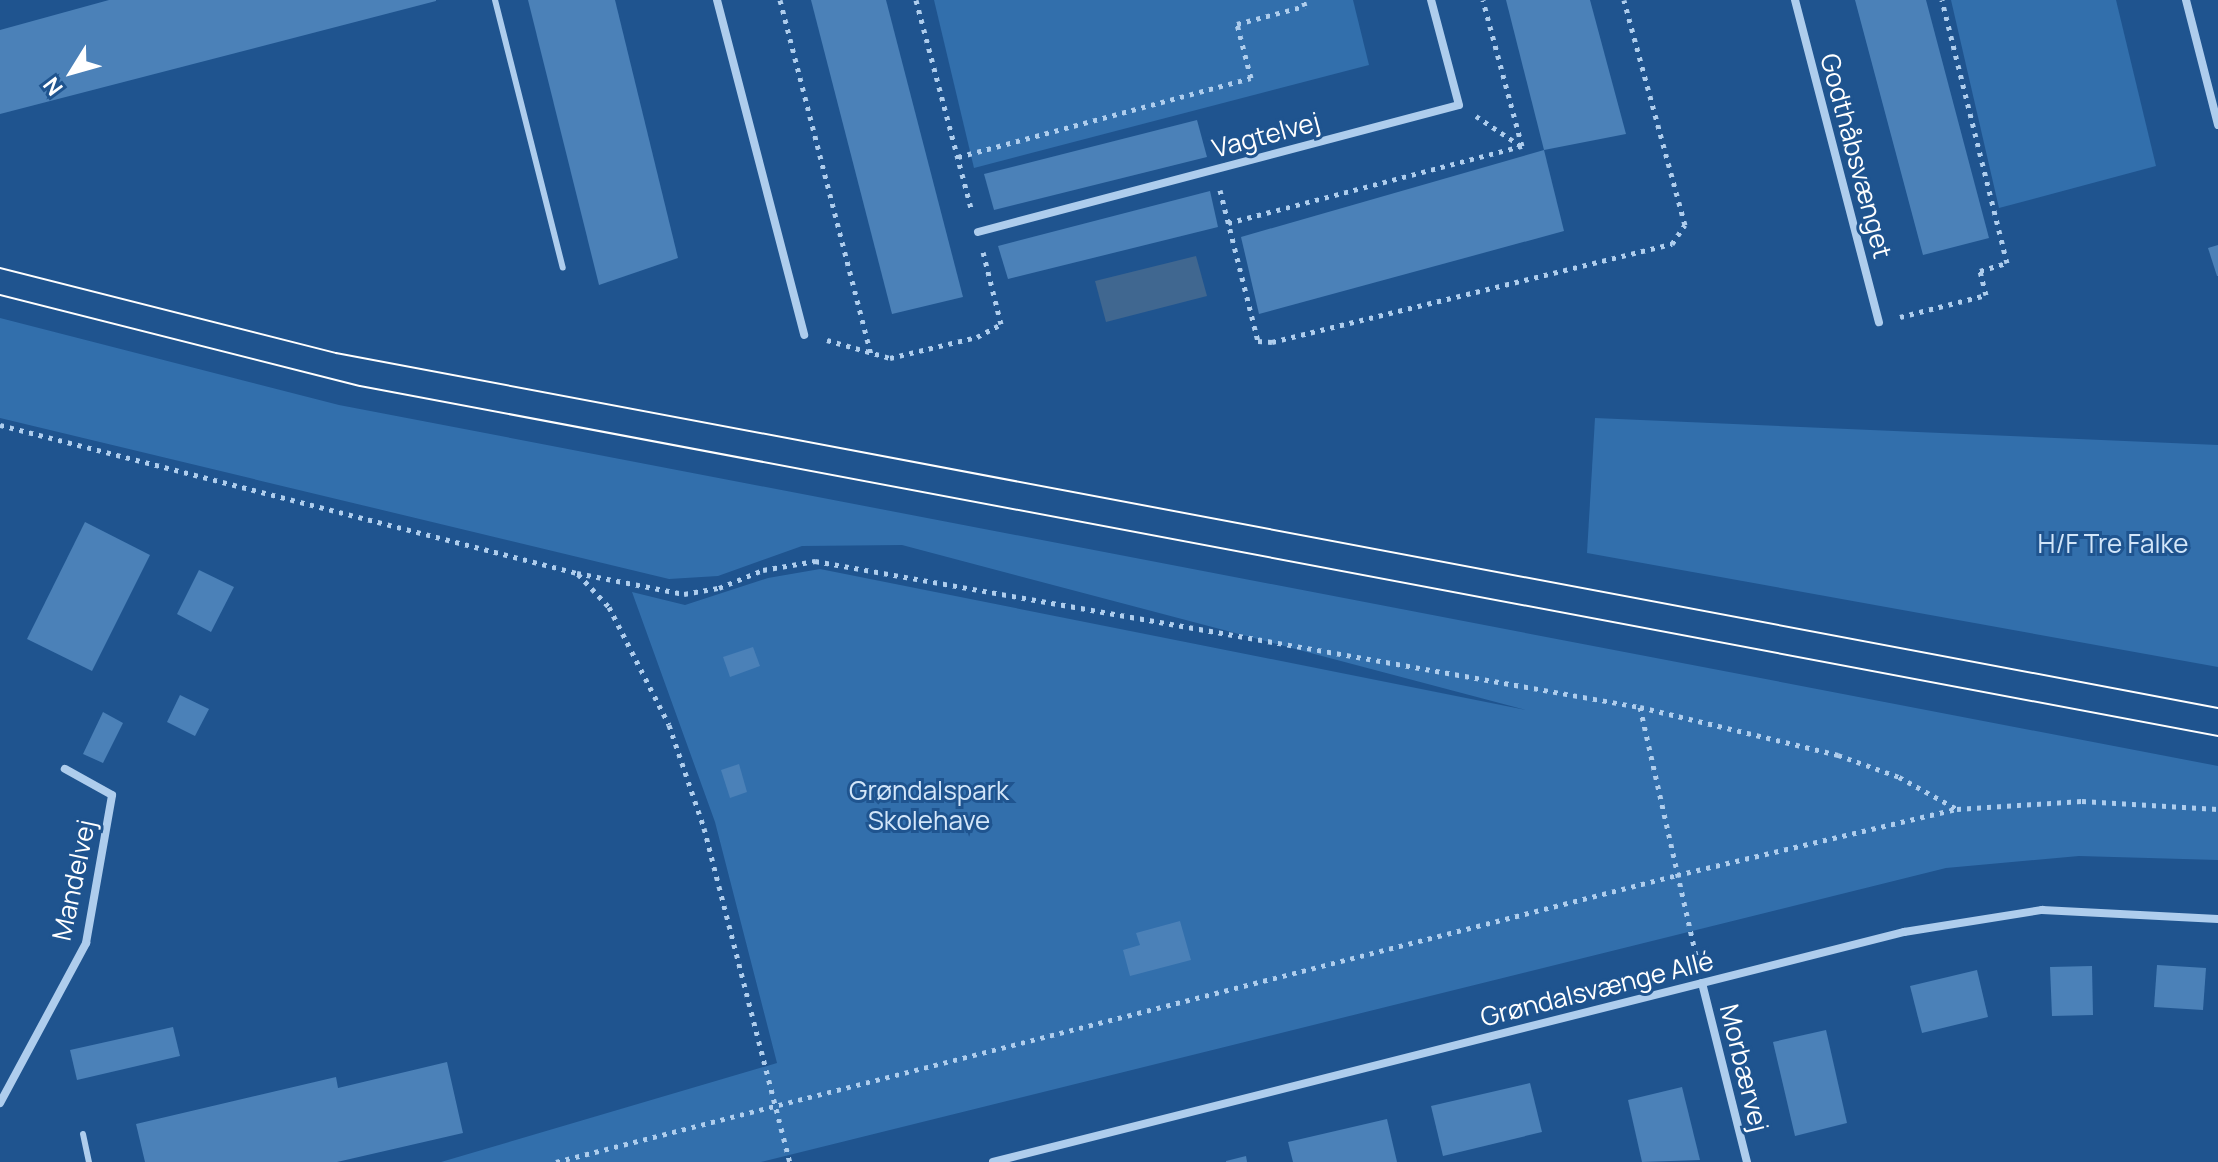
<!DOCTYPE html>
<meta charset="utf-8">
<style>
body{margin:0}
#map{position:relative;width:2218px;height:1162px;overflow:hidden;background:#1f548f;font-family:Manrope,sans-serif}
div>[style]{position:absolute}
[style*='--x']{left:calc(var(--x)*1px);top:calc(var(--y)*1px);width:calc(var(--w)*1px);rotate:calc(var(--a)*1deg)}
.green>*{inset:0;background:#326fac}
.water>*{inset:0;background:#406790}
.building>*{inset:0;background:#4b81b8}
.path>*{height:5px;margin-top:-2.5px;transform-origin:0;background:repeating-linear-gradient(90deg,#aecded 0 4px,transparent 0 10px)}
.service>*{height:6px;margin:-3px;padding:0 3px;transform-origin:3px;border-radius:3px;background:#aecded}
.minor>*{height:8px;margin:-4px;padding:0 4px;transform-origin:4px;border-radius:4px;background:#aecded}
.tram>*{height:2px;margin:-1px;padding:0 1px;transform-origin:1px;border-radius:1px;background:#fff}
span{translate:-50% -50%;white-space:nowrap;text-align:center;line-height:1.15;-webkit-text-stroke:6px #1f548f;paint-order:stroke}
.street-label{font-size:26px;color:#fff}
.park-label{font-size:26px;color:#d3e6f9}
.north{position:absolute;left:32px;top:32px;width:80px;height:80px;-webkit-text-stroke:6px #1f548f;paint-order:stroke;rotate:233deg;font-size:22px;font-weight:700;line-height:32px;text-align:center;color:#fff}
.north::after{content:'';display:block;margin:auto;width:28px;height:36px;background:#fff;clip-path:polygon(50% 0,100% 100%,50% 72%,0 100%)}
</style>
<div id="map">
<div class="green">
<div style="clip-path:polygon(934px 0,1353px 0,1369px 65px,974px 168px)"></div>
<div style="clip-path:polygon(1951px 0,2116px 0,2156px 166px,1999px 208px)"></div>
<div style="clip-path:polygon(0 318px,339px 405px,2218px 766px,2218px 860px,2079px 856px,1946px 868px,761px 1162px,441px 1162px,777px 1063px,715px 822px,632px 592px,685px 605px,768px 578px,820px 569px,1526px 710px,902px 545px,802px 546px,718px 576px,669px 579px,0 418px)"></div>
<div style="clip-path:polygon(1595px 418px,2218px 445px,2218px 667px,1587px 553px)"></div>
</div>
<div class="water">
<div style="clip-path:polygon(1196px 256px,1207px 296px,1106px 322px,1095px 281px)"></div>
</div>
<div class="building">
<div style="clip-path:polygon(109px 0,436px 0,436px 1px,0 114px,0 30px)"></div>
<div style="clip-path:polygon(528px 0,615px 0,678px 258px,599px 285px)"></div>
<div style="clip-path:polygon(811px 0,886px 0,963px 297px,892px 314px)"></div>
<div style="clip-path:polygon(1506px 0,1590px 0,1626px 134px,1544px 150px)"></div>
<div style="clip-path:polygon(1855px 0,1926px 0,1989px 238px,1923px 255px)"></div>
<div style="clip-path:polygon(1197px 120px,1207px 157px,994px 210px,984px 174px)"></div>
<div style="clip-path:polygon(1544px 150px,1564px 231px,1259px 314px,1241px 237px)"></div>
<div style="clip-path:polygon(1210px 191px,1218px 227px,1008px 279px,998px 246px)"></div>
<div style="clip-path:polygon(2218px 245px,2218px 276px,2217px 276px,2208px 248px)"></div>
<div style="clip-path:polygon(85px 522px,150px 555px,92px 671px,27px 639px)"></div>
<div style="clip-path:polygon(199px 570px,234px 587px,211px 632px,177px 614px)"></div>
<div style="clip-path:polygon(753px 647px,760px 666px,730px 677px,723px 657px)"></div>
<div style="clip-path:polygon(180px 695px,209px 709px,195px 736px,167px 722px)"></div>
<div style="clip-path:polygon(103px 712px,123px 723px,103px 763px,83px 754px)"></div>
<div style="clip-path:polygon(739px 764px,747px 792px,730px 798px,721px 770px)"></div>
<div style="clip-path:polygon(1180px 921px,1191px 960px,1130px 976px,1123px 950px,1140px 945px,1136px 933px)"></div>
<div style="clip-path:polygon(2157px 965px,2206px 968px,2203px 1010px,2154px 1007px)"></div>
<div style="clip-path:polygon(2092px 966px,2093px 1015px,2052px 1016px,2050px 967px)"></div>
<div style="clip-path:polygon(1977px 970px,1988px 1017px,1922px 1033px,1910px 986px)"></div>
<div style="clip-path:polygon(173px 1027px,180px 1056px,77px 1080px,70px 1050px)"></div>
<div style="clip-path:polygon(1826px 1030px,1847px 1123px,1795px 1136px,1773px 1042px)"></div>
<div style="clip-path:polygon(447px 1062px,463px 1133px,337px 1162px,145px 1162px,136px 1124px,336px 1077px,338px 1088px)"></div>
<div style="clip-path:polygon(1530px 1083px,1542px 1132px,1443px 1156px,1431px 1106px)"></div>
<div style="clip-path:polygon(1682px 1087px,1700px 1160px,1642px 1162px,1628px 1100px)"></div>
<div style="clip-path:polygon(1387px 1119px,1397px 1162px,1293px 1162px,1288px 1142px)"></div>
<div style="clip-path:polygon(1246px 1156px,1247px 1162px,1226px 1162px,1226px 1161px)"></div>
</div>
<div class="path">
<div style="--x:780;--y:0;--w:366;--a:75.6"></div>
<div style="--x:916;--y:0;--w:219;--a:75.2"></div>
<div style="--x:1476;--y:116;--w:54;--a:33.7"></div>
<div style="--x:958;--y:157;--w:303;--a:-15.1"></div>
<div style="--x:1251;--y:78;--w:56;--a:-104.5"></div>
<div style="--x:1237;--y:24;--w:70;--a:-14.8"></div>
<div style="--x:1305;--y:6;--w:6;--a:-108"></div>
<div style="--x:1220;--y:190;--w:156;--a:75.9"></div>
<div style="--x:1258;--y:341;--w:14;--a:4"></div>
<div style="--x:1272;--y:342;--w:412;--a:-13.8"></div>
<div style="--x:1672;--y:244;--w:23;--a:-56"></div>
<div style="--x:1685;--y:225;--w:233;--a:-105.2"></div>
<div style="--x:1228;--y:223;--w:304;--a:-14.7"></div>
<div style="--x:1522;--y:146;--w:151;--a:-105"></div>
<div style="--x:1900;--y:317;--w:89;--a:-14.3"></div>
<div style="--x:1986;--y:295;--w:25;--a:-104"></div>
<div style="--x:1980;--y:271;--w:28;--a:-17"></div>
<div style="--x:2007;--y:263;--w:271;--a:-103.9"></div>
<div style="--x:827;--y:340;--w:66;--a:15.9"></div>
<div style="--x:890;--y:358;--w:89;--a:-13.6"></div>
<div style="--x:977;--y:337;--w:27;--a:-28"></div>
<div style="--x:1001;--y:324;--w:74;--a:-104"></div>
<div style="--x:0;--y:425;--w:596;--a:14.39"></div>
<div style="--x:577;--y:573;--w:109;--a:11.1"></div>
<div style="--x:684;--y:594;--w:36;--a:-10"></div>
<div style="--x:719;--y:588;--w:48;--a:-22.2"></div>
<div style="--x:763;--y:570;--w:53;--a:-9.8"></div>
<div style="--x:815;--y:561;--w:838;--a:10.04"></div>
<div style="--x:1640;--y:707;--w:204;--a:13.6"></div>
<div style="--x:1838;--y:755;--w:65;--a:19.8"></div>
<div style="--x:1899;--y:777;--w:66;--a:28.9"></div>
<div style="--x:578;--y:574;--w:45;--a:46.8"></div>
<div style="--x:609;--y:607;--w:132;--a:63"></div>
<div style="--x:669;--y:725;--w:109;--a:71.2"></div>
<div style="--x:704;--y:828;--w:345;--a:75.6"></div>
<div style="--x:1640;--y:707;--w:258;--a:77.3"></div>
<div style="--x:556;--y:1162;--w:1157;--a:-14.36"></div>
<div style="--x:1677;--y:875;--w:288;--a:-13.3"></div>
<div style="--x:1957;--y:809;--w:125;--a:-3.7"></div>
<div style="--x:2082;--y:801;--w:136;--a:3.4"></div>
</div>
<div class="service">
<div style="--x:495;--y:0;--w:276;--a:75.8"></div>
<div style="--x:83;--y:1134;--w:29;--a:78"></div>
</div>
<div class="minor">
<div style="--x:717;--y:0;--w:346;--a:75.4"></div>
<div style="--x:1795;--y:0;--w:333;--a:75.4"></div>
<div style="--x:2186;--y:0;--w:129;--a:75.6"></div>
<div style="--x:978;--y:232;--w:497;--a:-14.8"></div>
<div style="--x:1459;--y:105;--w:109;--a:-104.9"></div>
<div style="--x:1702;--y:983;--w:185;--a:75.9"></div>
<div style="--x:0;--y:1103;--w:182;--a:-61.7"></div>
<div style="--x:86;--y:943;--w:150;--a:-80"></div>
<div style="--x:112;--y:795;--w:54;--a:-151"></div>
<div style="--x:993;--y:1162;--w:940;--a:-14.17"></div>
<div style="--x:1904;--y:932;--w:140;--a:-9.1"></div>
<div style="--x:2042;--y:910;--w:176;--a:2.9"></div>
</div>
<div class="tram">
<div style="--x:0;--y:268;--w:347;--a:14.2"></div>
<div style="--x:336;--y:353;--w:1915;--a:10.68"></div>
<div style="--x:0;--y:295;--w:371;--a:14.2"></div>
<div style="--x:360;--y:386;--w:1891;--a:10.67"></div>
</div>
<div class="street-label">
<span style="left:1266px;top:135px;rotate:-15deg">Vagtelvej</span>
<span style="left:1856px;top:156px;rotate:75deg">Godthåbsvænget</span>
<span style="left:74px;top:880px;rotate:-78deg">Mandelvej</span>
<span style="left:1597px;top:989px;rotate:-14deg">Grøndalsvænge Allé</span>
<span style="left:1744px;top:1068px;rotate:76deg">Morbærvej</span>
</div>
<div class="park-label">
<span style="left:2113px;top:544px">H/F Tre Falke</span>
<span style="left:929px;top:806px">Grøndalspark<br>Skolehave</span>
</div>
<div class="north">N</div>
</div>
